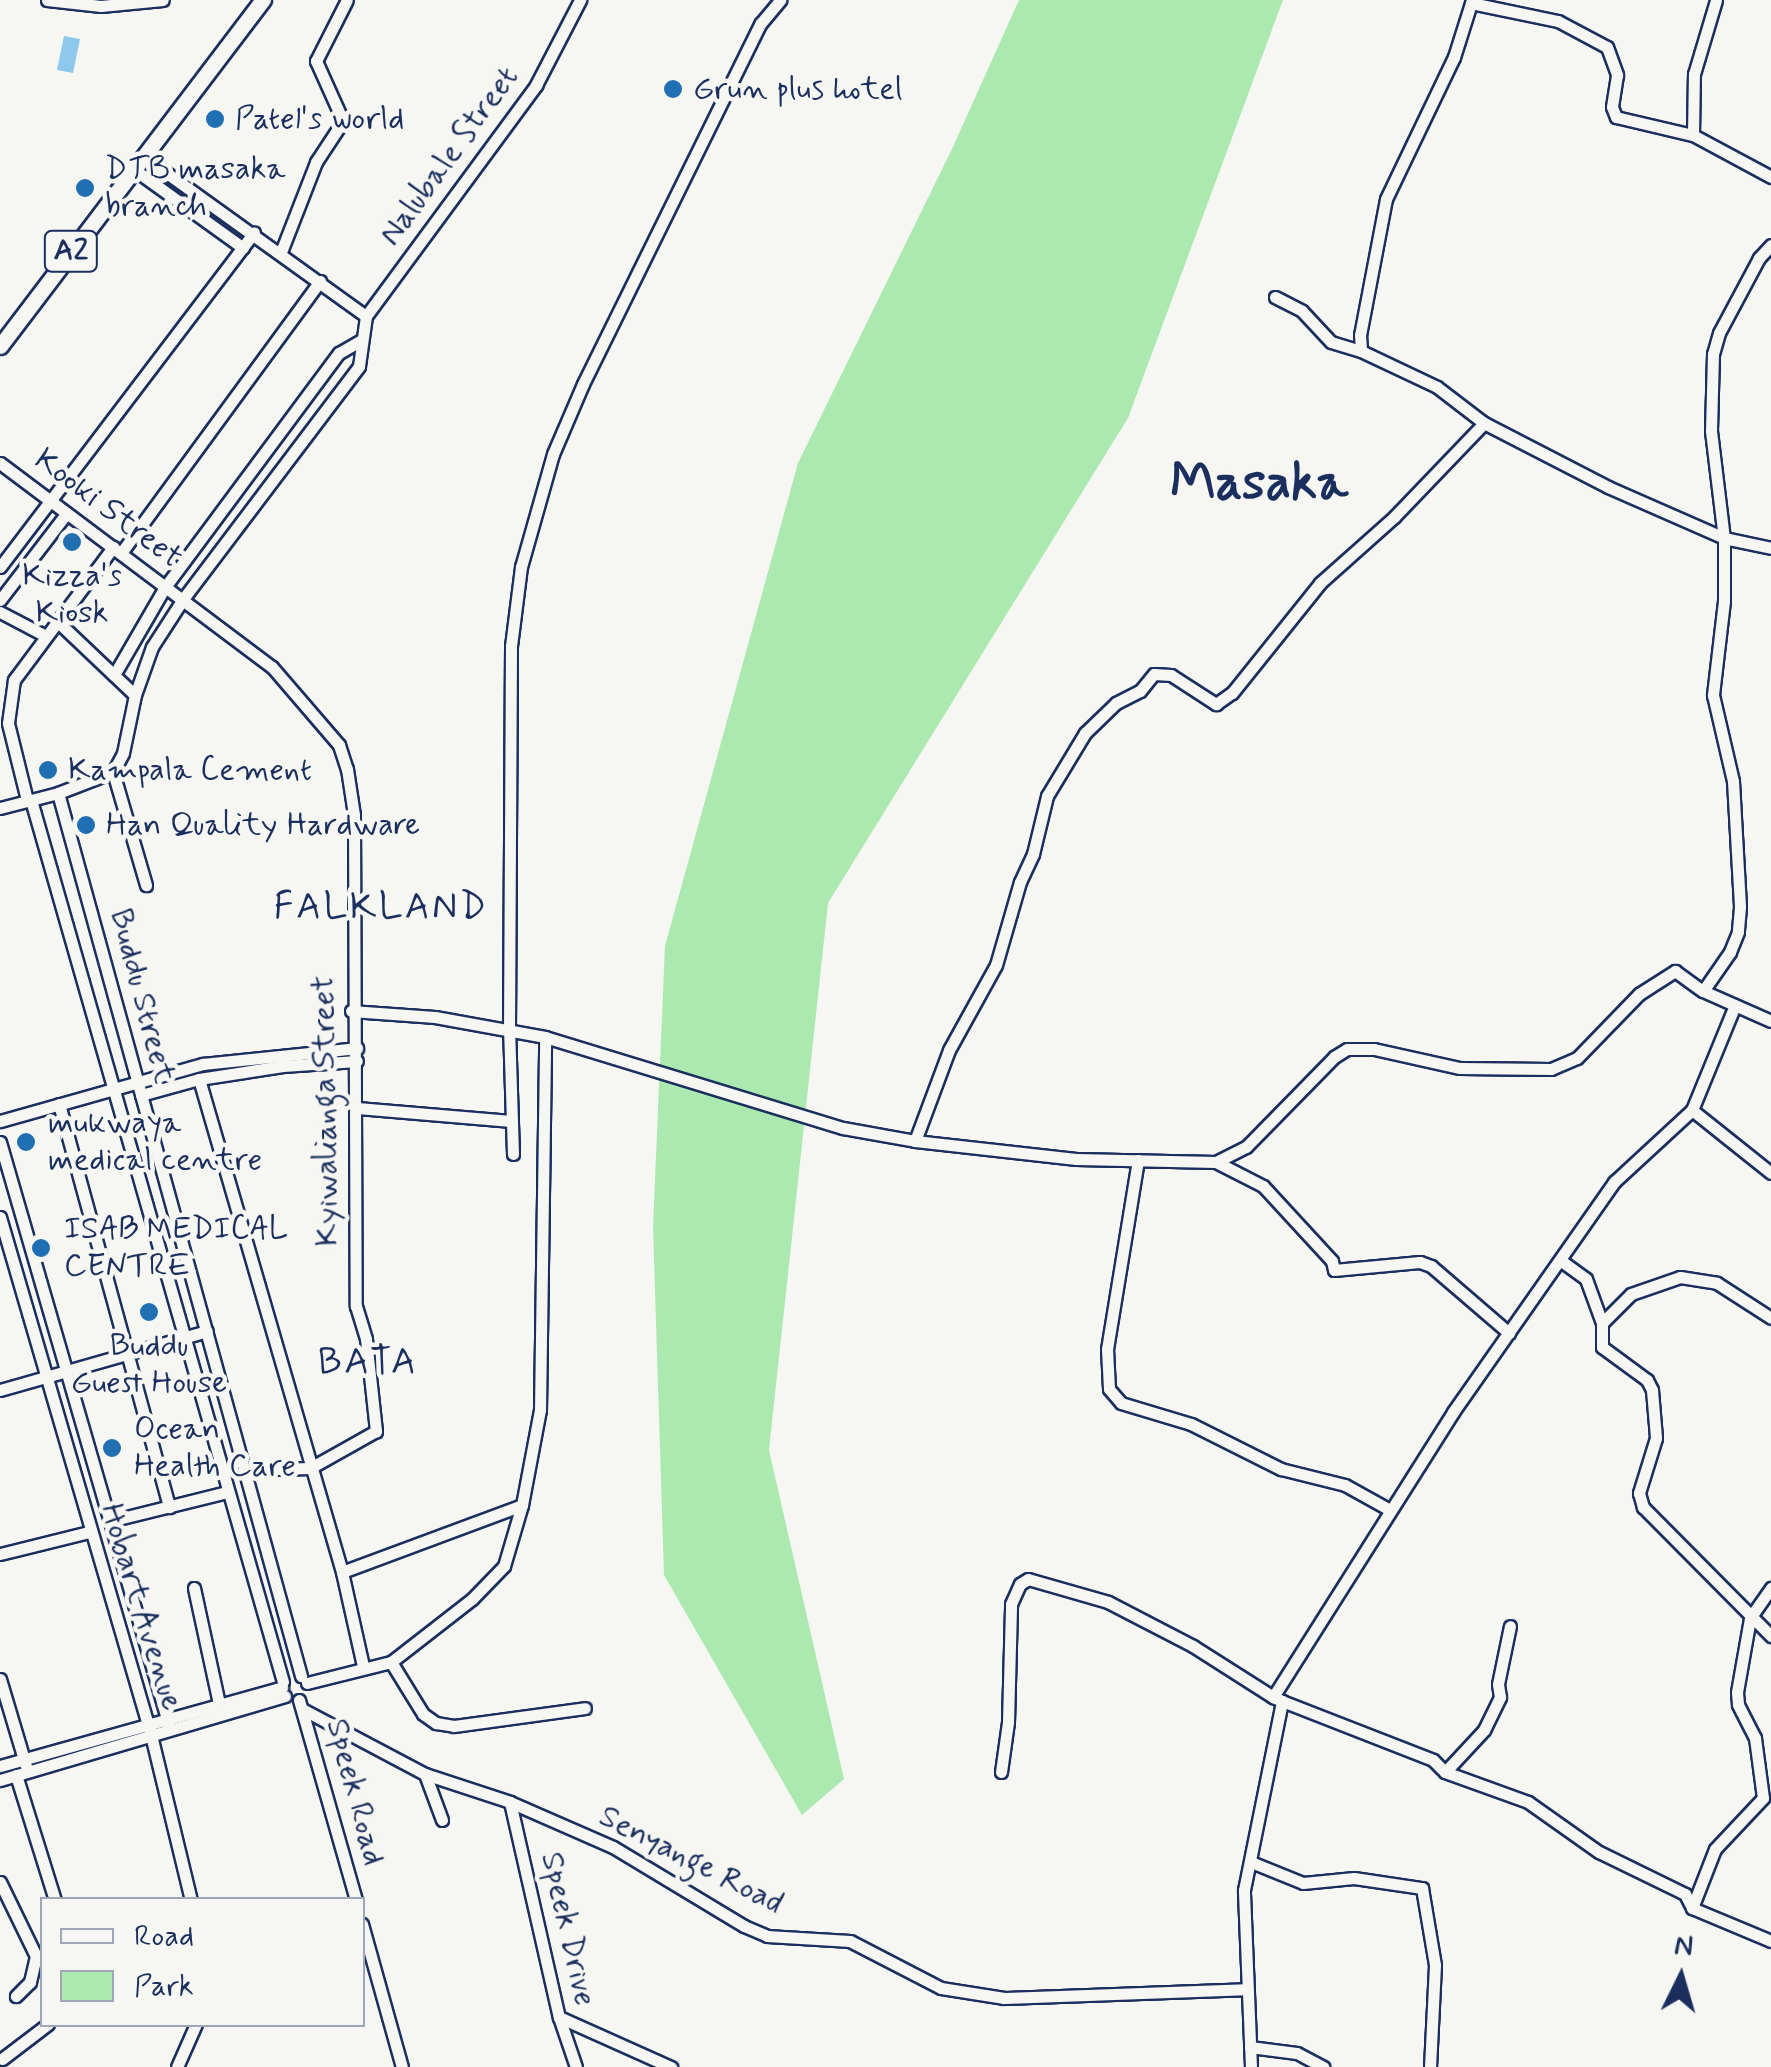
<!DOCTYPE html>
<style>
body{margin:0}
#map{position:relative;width:1771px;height:2067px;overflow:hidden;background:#f6f6f2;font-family:Mynerve,sans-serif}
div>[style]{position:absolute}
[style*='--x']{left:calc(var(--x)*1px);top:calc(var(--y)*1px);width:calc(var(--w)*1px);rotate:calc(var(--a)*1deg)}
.green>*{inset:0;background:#ace9b0}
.water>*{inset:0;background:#8ec8ed}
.roads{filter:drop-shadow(2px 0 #1b2f5e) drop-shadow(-2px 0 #1b2f5e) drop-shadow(0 2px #1b2f5e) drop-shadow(0 -2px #1b2f5e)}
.minor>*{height:11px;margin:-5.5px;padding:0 5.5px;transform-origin:5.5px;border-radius:5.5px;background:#f6f6f2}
.major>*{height:15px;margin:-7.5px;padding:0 7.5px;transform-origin:7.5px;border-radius:7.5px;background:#f6f6f2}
.dots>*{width:28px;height:28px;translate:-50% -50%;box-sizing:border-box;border:5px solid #f6f6f2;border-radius:50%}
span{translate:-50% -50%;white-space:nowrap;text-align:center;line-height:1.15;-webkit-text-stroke:9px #f6f6f2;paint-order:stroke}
.shield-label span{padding:2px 8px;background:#f6f6f2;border:2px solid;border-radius:8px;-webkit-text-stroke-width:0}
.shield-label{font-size:30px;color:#1b2f5e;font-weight:700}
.poi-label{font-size:32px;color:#1b2f5e}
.left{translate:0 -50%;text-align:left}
.street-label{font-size:32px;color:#1b2f5e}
.quarter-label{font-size:38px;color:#1b2f5e;letter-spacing:2.5px}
.town-label{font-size:52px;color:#1b2f5e;font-weight:700}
.legend{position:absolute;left:40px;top:1897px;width:325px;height:130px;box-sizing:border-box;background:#f6f6f2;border:2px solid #9ea6b7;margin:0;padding:12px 18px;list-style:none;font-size:30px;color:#1b2f5e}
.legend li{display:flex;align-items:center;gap:20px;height:50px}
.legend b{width:50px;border:2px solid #9ea6b7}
.north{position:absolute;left:1631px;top:1927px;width:100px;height:100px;-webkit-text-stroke:8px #f6f6f2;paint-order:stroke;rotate:5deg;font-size:28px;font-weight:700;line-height:40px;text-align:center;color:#1b2f5e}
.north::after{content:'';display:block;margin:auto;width:35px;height:45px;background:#1b2f5e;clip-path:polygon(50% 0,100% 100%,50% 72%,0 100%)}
</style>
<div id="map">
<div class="green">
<div style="clip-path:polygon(1019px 0,1283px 0,1128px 418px,828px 903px,769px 1450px,844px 1779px,802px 1815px,664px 1575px,653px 1227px,665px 946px,798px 463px,952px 149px)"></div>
</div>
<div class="water">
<div style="clip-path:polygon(64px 36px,80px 39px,73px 73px,57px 70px)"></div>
</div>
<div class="roads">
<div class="minor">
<div style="--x:47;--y:0;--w:54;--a:6.3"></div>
<div style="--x:101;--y:6;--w:62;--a:-5.5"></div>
<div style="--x:1472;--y:0;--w:60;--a:107.5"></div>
<div style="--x:1454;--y:57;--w:157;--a:115.6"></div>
<div style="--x:1386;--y:199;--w:138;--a:100.8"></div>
<div style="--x:1360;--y:335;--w:16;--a:86"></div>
<div style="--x:1361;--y:351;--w:84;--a:25.3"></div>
<div style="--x:1437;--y:387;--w:59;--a:37.5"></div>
<div style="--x:1484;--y:423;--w:140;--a:27.3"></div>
<div style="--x:1608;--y:487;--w:127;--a:23.7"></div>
<div style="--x:1724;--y:538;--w:48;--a:12"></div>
<div style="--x:1471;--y:3;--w:89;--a:11.7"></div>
<div style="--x:1558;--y:21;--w:55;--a:28"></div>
<div style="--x:1607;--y:47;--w:30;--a:70"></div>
<div style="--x:1617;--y:75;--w:32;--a:99"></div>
<div style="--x:1612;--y:107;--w:11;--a:68"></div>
<div style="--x:1616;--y:117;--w:79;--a:13.2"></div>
<div style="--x:1693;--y:135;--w:61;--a:-89.1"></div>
<div style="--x:1694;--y:74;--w:77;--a:-73.4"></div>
<div style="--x:1693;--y:135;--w:89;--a:28.3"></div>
<div style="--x:143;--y:156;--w:274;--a:35.7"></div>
<div style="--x:135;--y:170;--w:133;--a:35.8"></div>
<div style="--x:1771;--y:245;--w:18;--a:133"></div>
<div style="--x:1759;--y:258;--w:85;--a:118.1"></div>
<div style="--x:1719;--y:333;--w:22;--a:106"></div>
<div style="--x:1713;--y:354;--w:77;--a:91.5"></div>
<div style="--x:1711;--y:431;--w:108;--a:83.1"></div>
<div style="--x:1724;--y:538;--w:63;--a:90"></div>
<div style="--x:1724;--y:601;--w:95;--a:96.7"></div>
<div style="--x:1713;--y:695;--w:88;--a:76.9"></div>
<div style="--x:1733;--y:781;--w:126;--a:86.8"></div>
<div style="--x:1740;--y:907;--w:25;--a:95"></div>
<div style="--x:1738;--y:932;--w:22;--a:112"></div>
<div style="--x:1730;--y:952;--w:47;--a:124.7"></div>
<div style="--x:1703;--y:991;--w:74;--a:23.8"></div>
<div style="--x:281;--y:252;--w:97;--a:-68.7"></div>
<div style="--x:316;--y:162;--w:49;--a:-56.6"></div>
<div style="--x:343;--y:121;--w:66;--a:-114.2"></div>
<div style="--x:316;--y:61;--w:68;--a:-63.1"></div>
<div style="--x:1275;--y:297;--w:30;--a:27"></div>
<div style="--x:1302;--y:311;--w:42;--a:46.9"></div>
<div style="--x:1331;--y:342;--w:31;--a:17"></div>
<div style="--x:0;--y:463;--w:340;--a:36.9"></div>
<div style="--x:272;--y:667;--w:103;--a:49.3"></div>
<div style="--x:339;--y:745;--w:25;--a:72"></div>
<div style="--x:347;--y:769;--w:47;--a:81.3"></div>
<div style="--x:354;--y:815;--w:491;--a:89.8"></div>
<div style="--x:356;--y:1306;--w:34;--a:73"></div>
<div style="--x:366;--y:1339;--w:93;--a:83.8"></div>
<div style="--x:376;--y:1431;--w:76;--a:150.7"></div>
<div style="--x:310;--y:1468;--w:65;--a:178.2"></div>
<div style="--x:121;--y:553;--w:337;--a:-53.8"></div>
<div style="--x:0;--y:567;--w:420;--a:-52.8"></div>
<div style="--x:0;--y:600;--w:108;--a:-52.5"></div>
<div style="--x:0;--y:612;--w:52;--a:27.6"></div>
<div style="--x:58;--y:622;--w:106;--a:43.5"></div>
<div style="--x:114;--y:675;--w:102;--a:-59.9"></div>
<div style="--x:165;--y:587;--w:292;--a:-53.4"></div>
<div style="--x:339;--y:353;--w:24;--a:-30"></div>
<div style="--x:113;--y:772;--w:118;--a:73.7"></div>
<div style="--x:58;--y:793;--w:916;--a:74.61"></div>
<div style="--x:27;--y:800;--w:79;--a:-103.9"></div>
<div style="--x:8;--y:723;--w:43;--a:-82.1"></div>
<div style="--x:14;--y:680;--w:166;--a:-53.3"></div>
<div style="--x:31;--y:800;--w:917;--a:74.05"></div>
<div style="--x:0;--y:808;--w:60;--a:-14.5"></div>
<div style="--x:58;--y:793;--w:59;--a:-20.9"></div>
<div style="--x:113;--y:772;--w:21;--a:-62"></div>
<div style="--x:123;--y:753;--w:59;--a:-78.3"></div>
<div style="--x:135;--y:695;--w:51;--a:-70.5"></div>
<div style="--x:152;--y:647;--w:57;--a:-57.1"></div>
<div style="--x:183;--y:599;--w:292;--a:-52.9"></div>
<div style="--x:359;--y:366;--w:50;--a:-82"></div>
<div style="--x:366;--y:316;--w:287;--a:-53.6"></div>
<div style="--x:536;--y:85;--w:96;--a:-62.6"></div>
<div style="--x:351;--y:1011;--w:84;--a:4.1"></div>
<div style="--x:435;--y:1017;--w:112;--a:10.3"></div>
<div style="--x:545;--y:1037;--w:312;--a:17"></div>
<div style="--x:843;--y:1128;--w:73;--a:10.2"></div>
<div style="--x:915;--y:1141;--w:162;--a:6.4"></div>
<div style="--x:1076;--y:1159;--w:140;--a:1.2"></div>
<div style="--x:1216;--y:1162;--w:34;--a:-27"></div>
<div style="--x:1246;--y:1147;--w:126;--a:-45.6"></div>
<div style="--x:1334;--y:1057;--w:15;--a:-32"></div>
<div style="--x:1347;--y:1049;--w:27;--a:0"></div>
<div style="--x:1374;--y:1049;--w:88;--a:12.5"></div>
<div style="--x:1460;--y:1068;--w:91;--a:0.6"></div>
<div style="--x:1551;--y:1069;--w:28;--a:-23"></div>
<div style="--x:1577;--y:1058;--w:89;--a:-45.9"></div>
<div style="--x:1639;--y:994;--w:43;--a:-32.6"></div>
<div style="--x:1675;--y:971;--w:34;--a:36"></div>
<div style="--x:199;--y:1079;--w:513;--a:73.82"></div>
<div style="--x:342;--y:1572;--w:96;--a:77.4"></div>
<div style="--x:141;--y:1095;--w:60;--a:-15.4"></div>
<div style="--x:199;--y:1079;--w:85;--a:-8.8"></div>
<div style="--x:283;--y:1066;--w:74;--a:-3.9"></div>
<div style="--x:59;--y:1104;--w:418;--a:74.7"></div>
<div style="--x:357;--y:1108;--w:155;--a:4.8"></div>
<div style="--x:1692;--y:1110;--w:101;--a:38.6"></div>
<div style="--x:0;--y:1121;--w:211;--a:-15.7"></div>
<div style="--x:203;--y:1064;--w:155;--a:-5.9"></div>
<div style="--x:915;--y:1141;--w:97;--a:-69.5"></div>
<div style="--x:949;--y:1050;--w:97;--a:-61.1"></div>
<div style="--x:996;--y:965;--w:86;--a:-73.9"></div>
<div style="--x:1020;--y:882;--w:31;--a:-65"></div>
<div style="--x:1033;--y:854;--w:60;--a:-76.4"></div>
<div style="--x:1047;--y:796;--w:74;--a:-58.9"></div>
<div style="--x:1085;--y:733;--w:43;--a:-44.1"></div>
<div style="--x:1116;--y:703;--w:27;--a:-27"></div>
<div style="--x:1140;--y:691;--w:22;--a:-51"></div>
<div style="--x:1154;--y:674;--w:17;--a:3"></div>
<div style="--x:1171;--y:675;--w:54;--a:32.8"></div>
<div style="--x:1216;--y:704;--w:19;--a:-35"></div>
<div style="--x:1232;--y:693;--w:141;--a:-51.3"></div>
<div style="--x:1320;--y:583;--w:99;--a:-41.7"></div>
<div style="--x:1394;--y:517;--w:130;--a:-46.2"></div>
<div style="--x:0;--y:1142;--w:611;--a:73.85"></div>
<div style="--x:513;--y:1154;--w:124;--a:-91.8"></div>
<div style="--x:509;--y:1030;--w:384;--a:-89.7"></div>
<div style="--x:511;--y:646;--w:80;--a:-82.8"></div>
<div style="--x:521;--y:567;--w:117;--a:-74.2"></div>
<div style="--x:553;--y:454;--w:76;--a:-66.8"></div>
<div style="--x:583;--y:384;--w:402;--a:-63.8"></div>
<div style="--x:761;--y:23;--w:30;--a:-50"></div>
<div style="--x:1138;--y:1160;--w:192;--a:99.3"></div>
<div style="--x:1107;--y:1349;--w:40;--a:87.1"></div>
<div style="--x:1109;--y:1389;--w:18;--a:49"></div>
<div style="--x:1121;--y:1403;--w:73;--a:16.7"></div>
<div style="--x:1191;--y:1424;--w:101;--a:26.6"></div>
<div style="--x:1281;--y:1469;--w:66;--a:14"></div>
<div style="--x:1345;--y:1485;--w:51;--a:29.1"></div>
<div style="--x:1216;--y:1162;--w:53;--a:27.1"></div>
<div style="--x:1263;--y:1186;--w:102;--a:47.4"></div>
<div style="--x:1332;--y:1261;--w:9;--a:77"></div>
<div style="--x:1334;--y:1270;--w:86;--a:-5.3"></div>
<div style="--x:1420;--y:1262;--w:12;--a:20"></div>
<div style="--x:1431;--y:1266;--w:103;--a:40.7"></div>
<div style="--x:0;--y:1217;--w:540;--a:73.75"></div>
<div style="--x:151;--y:1735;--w:170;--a:76.4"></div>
<div style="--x:1560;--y:1260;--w:32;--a:36"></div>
<div style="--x:1586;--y:1279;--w:47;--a:70"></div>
<div style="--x:1602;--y:1323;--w:24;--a:90"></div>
<div style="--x:1602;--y:1347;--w:56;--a:36.3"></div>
<div style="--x:1647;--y:1380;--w:11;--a:63"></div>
<div style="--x:1652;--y:1390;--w:48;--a:85.2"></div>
<div style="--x:1656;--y:1438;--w:58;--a:107.2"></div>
<div style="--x:1639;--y:1493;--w:15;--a:74"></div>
<div style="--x:1643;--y:1507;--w:182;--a:45.2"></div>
<div style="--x:1602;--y:1323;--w:41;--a:-45"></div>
<div style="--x:1631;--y:1294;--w:52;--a:-19.1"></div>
<div style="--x:1680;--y:1277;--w:37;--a:9"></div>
<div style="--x:1717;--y:1283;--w:64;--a:32.9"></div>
<div style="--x:0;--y:1390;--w:215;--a:-15.9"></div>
<div style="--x:110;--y:1521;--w:121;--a:-13.9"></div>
<div style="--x:0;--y:1554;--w:92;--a:-13.9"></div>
<div style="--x:342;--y:1572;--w:192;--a:-20.4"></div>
<div style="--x:194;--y:1588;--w:119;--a:77.8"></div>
<div style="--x:391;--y:1662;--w:61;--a:58.4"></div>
<div style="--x:423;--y:1714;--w:16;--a:35"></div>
<div style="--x:436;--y:1723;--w:18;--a:9"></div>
<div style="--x:454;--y:1726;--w:132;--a:-7.8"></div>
<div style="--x:0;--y:1679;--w:91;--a:73.4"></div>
<div style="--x:307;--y:1683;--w:87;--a:-14"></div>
<div style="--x:391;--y:1662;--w:103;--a:-37.9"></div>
<div style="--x:472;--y:1599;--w:46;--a:-45.9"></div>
<div style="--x:504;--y:1566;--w:64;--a:-73.6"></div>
<div style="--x:522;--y:1505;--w:97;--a:-79.3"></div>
<div style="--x:540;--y:1410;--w:373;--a:-89.2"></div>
<div style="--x:299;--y:1700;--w:208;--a:74.1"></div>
<div style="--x:1282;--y:1701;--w:162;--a:21.3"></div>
<div style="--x:1433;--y:1760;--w:17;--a:45"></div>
<div style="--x:1445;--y:1772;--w:88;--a:19.9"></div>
<div style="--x:1528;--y:1802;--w:87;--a:35.2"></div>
<div style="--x:1599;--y:1852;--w:96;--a:26"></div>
<div style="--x:1685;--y:1894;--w:16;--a:63"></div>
<div style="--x:1692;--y:1908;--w:86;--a:22.7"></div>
<div style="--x:304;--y:1710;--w:137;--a:27.9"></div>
<div style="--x:425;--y:1774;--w:89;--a:18.2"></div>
<div style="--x:510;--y:1802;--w:112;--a:23.6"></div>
<div style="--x:613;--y:1847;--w:153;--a:31.1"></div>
<div style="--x:744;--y:1926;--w:25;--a:23"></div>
<div style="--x:767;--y:1936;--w:83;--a:3.4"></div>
<div style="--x:850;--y:1941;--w:102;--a:27.3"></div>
<div style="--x:941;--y:1988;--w:64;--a:9"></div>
<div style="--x:1004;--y:1998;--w:242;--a:-2.1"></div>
<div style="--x:0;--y:1766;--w:293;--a:-15.6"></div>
<div style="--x:1001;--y:1772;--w:50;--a:-82"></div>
<div style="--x:1008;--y:1722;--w:118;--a:-88.5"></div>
<div style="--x:1011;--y:1604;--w:22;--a:-66"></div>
<div style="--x:1020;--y:1584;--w:9;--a:-32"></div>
<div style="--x:1028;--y:1579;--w:83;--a:16"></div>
<div style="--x:1108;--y:1602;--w:96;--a:27.4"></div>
<div style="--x:1193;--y:1646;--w:95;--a:32.5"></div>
<div style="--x:1445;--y:1772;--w:57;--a:-47.1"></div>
<div style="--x:1484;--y:1730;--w:37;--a:-64"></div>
<div style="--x:1500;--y:1697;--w:13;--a:-99"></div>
<div style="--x:1498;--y:1684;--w:59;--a:-78.3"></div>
<div style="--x:425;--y:1774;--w:49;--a:69.7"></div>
<div style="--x:16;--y:1775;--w:131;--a:72.7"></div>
<div style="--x:0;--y:1780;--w:297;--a:-16.4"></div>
<div style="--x:510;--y:1802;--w:221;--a:77.2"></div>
<div style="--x:559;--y:2017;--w:53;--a:71.2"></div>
<div style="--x:1251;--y:1862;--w:56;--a:22"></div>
<div style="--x:1303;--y:1883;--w:51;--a:-5.6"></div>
<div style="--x:1354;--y:1878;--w:69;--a:8.4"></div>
<div style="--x:1422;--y:1888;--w:78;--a:80.4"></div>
<div style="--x:1435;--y:1965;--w:102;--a:92.8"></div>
<div style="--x:0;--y:1882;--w:82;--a:64.1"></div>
<div style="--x:36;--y:1956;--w:27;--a:103"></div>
<div style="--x:30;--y:1982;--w:20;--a:135"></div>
<div style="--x:1692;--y:1908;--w:63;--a:-68.7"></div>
<div style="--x:1715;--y:1849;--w:70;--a:-46.7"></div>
<div style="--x:1763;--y:1798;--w:61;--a:-97.6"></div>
<div style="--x:1755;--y:1738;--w:38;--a:-117"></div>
<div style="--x:1738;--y:1704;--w:12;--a:-95"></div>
<div style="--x:1737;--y:1692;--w:75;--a:-80"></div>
<div style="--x:1750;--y:1618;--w:37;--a:-55"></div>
<div style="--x:362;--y:1924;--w:148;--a:74.4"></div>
<div style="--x:559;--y:2017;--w:123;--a:24.1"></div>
<div style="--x:1250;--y:2047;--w:47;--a:7.3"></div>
<div style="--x:1297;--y:2053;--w:30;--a:28"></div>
<div style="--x:2;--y:2059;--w:58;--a:-37.3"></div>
<div style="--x:177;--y:2067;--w:47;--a:-66.2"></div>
<div style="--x:1251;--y:2067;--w:177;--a:-92.3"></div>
<div style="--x:1244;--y:1890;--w:193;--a:-78.6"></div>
<div style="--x:1282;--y:1701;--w:10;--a:-156"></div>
<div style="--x:1273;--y:1697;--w:337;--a:-57.7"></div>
<div style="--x:1453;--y:1412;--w:281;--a:-55"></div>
<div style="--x:1614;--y:1182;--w:106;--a:-42.7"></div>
<div style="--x:1692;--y:1110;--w:113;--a:-67.7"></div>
</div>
<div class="major">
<div style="--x:0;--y:346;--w:435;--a:-52.8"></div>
</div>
</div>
<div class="dots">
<div style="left:673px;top:89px;background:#1f6fb2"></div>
<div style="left:215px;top:119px;background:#1f6fb2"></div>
<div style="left:85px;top:188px;background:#1f6fb2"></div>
<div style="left:72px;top:542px;background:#1f6fb2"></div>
<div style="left:48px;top:770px;background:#1f6fb2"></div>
<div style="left:86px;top:825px;background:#1f6fb2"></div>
<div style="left:26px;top:1142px;background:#1f6fb2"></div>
<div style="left:41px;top:1248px;background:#1f6fb2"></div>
<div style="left:149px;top:1312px;background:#1f6fb2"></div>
<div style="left:112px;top:1448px;background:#1f6fb2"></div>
</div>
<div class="shield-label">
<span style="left:71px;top:251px">A2</span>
</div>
<div class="poi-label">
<span class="left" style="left:693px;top:89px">Grun plus hotel</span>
<span class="left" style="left:235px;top:119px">Patel's world</span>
<span class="left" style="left:105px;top:188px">DTB masaka<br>branch</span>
<span style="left:72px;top:595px">Kizza's<br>Kiosk</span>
<span class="left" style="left:68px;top:770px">Kampala Cement</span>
<span class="left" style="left:106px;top:825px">Han Quality Hardware</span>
<span class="left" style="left:48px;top:1142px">mukwaya<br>medical centre</span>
<span class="left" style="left:64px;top:1248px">ISAB MEDICAL<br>CENTRE</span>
<span style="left:149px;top:1365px">Buddu<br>Guest House</span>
<span class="left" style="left:134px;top:1448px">Ocean<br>Health Care</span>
</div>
<div class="street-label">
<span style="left:449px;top:156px;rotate:-54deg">Nalubale Street</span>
<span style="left:108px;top:509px;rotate:37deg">Kooki Street</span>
<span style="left:142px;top:996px;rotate:75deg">Buddu Street</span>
<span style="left:326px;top:1111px;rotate:-91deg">Kyiwalianga Street</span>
<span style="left:141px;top:1607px;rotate:73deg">Hobart Avenue</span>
<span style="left:355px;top:1792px;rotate:75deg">Speek Road</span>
<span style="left:691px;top:1860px;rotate:27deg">Senyange Road</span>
<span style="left:568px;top:1929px;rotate:77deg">Speek Drive</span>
</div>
<div class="quarter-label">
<span style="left:381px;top:908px">FALKLAND</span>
<span style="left:368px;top:1363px">BATA</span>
</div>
<div class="town-label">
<span style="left:1259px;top:485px">Masaka</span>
</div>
<ul class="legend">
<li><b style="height:12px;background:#f6f6f2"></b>Road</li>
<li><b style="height:28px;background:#ace9b0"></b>Park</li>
</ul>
<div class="north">N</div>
</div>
